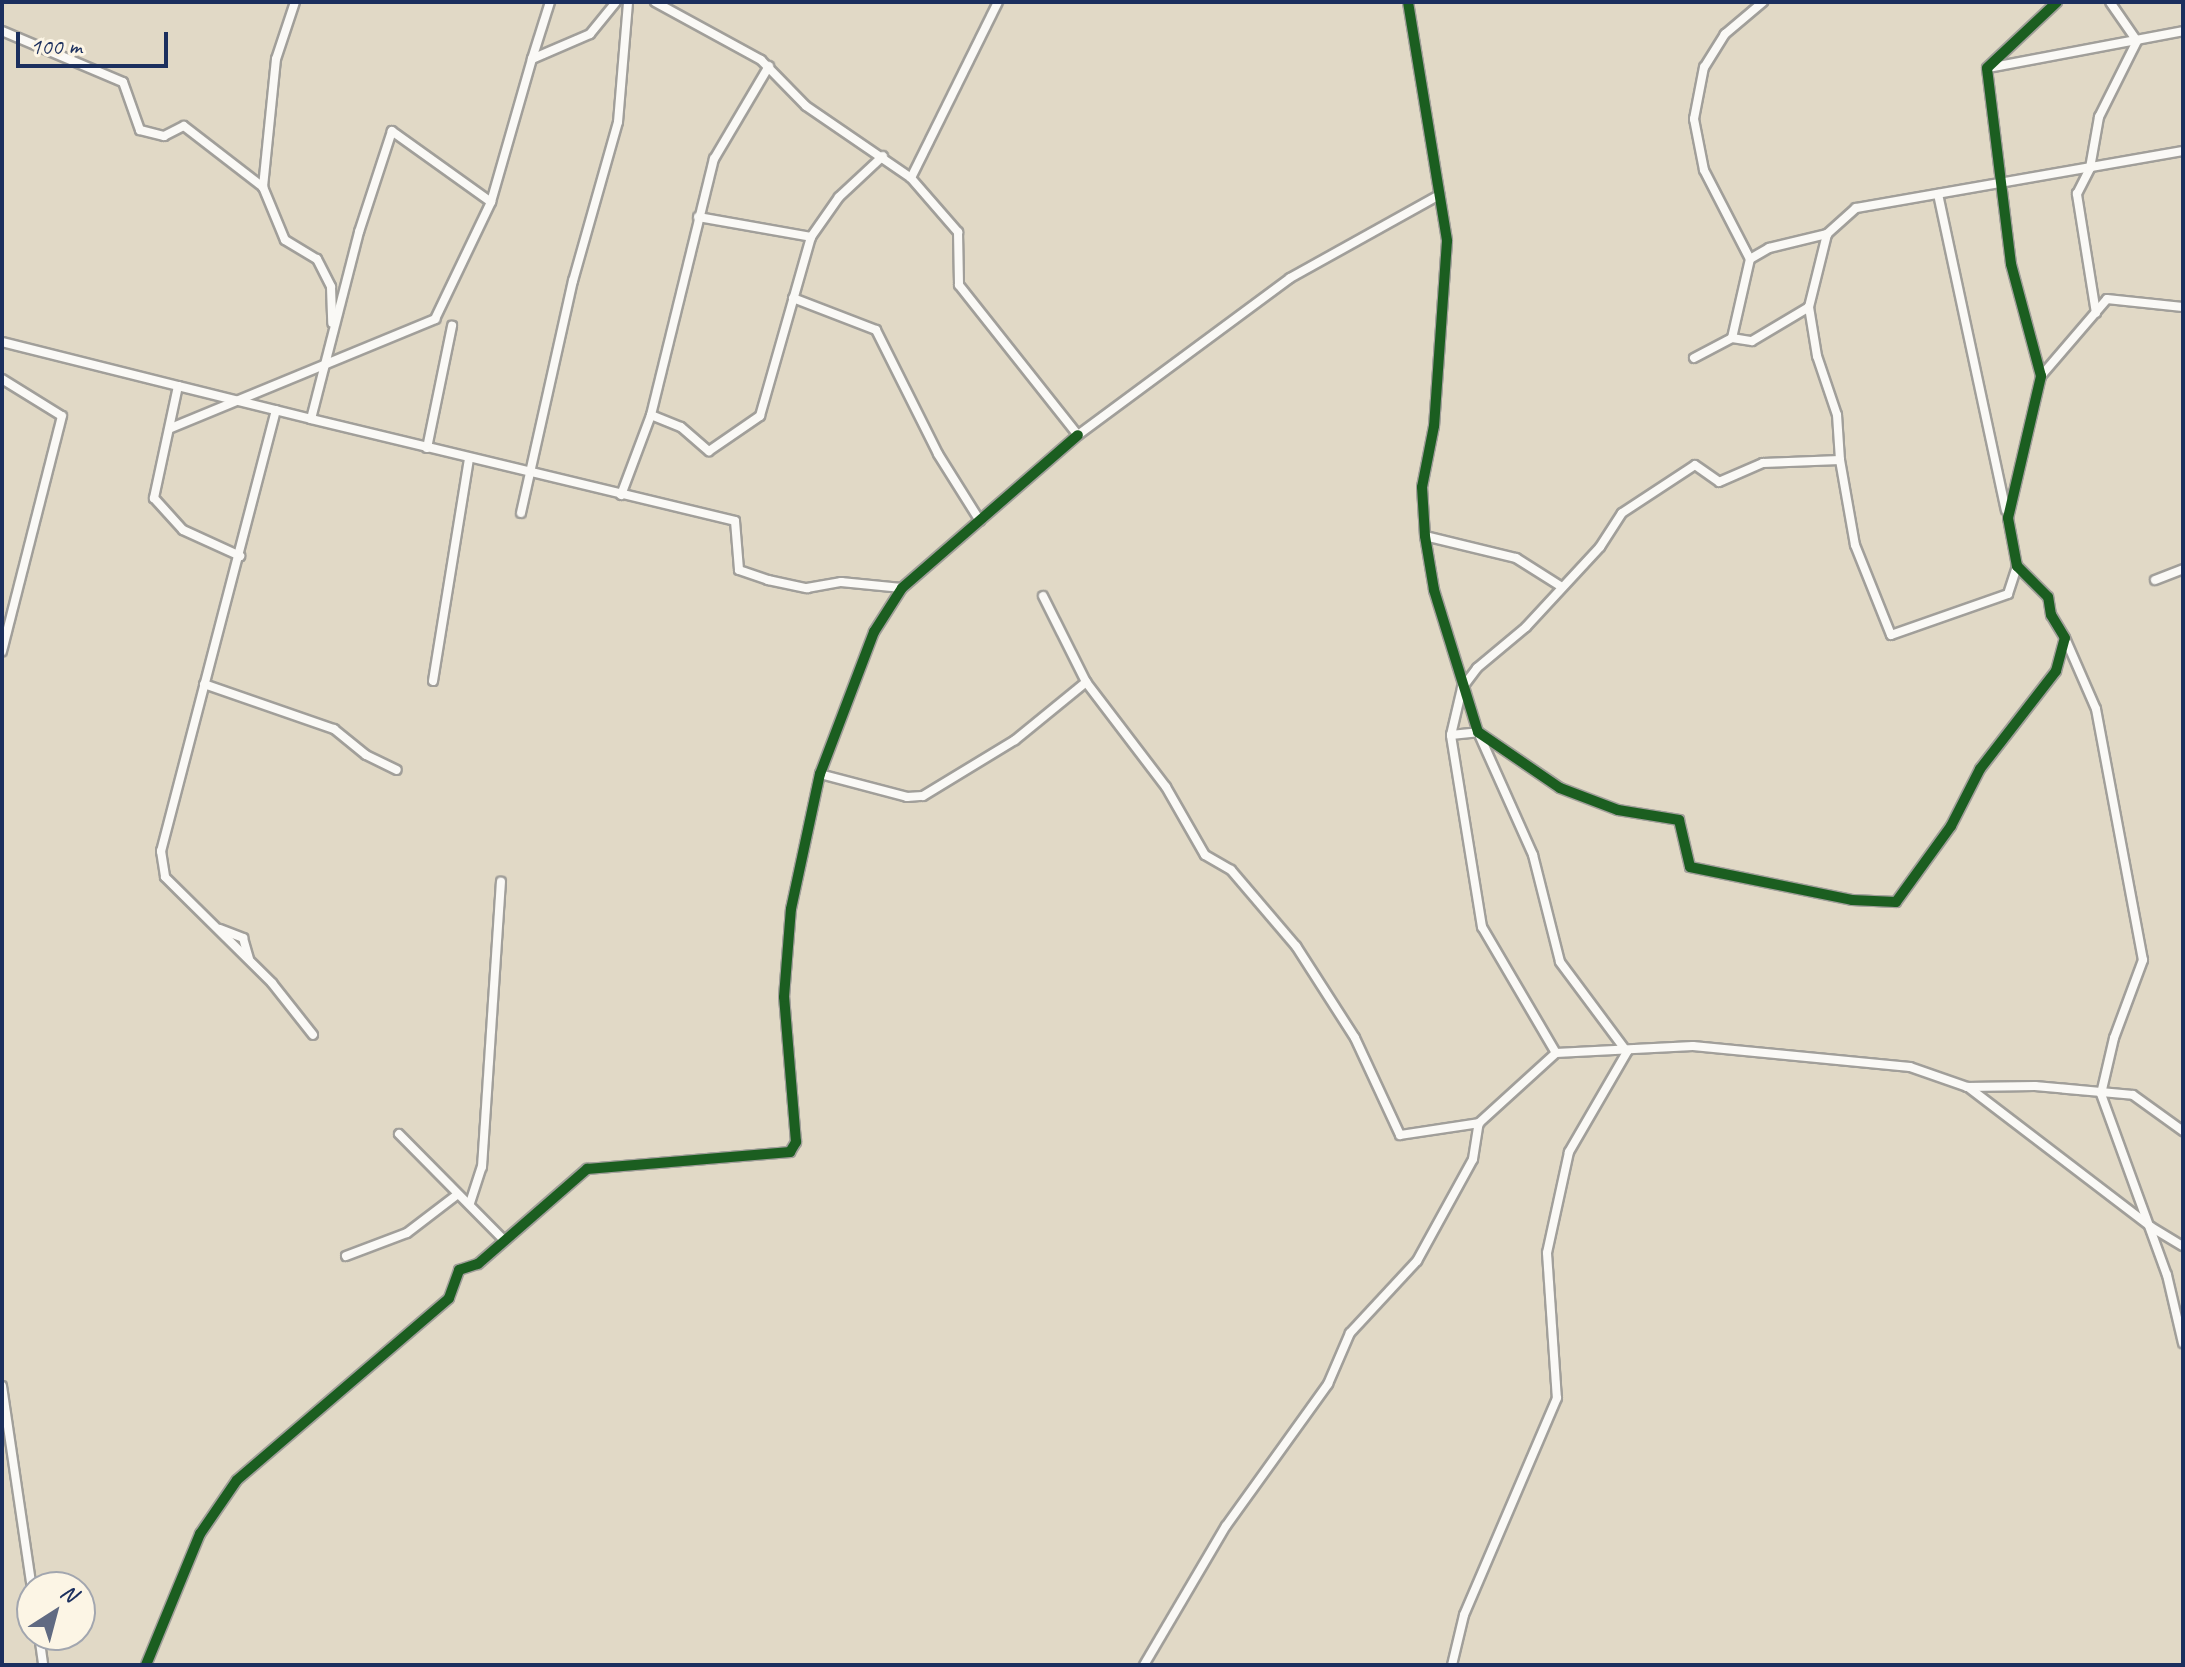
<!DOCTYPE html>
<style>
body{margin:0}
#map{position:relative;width:2185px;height:1667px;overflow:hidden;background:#e1d9c6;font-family:Caveat,sans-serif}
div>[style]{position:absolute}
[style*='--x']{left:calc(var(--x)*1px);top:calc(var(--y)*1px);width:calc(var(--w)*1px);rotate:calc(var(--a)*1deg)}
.roads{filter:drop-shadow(2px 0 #a19f9a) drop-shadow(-2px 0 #a19f9a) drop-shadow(0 2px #a19f9a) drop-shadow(0 -2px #a19f9a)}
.street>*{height:8px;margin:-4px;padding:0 4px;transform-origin:4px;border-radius:4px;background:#faf9f6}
.cycleway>*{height:10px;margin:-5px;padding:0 5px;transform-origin:5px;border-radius:5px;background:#1b5e20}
span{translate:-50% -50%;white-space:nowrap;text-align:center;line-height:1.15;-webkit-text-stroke:6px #fcf5e5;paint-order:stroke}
.frame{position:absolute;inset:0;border:4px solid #1b2f5e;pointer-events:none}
.north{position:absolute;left:16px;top:1571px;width:80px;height:80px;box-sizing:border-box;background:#fcf5e5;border:2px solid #a2a6af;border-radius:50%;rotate:36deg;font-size:22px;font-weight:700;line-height:32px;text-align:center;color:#1b2f5e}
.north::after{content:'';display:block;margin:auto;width:28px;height:36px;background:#606a82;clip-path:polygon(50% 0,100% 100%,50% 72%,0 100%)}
.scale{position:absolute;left:16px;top:32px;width:152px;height:36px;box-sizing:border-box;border:4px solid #1b2f5e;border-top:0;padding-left:10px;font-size:24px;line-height:28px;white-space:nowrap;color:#1b2f5e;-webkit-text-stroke:6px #fcf5e5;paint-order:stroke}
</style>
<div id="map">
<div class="roads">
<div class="street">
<div style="--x:295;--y:2;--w:60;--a:108.4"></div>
<div style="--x:276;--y:59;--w:129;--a:95.8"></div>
<div style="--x:263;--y:187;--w:57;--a:67.5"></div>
<div style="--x:285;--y:240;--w:37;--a:31"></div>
<div style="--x:317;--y:259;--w:31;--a:63"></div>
<div style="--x:331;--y:287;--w:36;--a:88"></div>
<div style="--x:655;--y:2;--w:121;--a:28.7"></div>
<div style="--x:761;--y:60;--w:64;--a:45.6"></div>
<div style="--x:806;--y:106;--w:127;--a:34.4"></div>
<div style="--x:911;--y:178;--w:72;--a:49"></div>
<div style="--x:958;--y:232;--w:53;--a:88.9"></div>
<div style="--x:959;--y:285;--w:191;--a:51.6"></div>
<div style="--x:1078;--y:435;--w:264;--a:-36.5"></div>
<div style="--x:1290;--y:278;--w:171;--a:-29.1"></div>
<div style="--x:1408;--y:2;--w:242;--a:80.7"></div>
<div style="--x:1447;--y:241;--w:185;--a:94"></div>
<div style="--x:1434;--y:426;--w:62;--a:101.1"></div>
<div style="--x:1422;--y:487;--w:49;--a:86.5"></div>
<div style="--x:1425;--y:536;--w:55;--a:80.5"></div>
<div style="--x:1434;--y:590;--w:149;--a:72.8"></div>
<div style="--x:1478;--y:732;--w:99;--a:34.3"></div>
<div style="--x:1560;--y:788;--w:62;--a:20.8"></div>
<div style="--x:1618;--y:810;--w:62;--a:9.3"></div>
<div style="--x:1679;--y:820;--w:48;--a:76.8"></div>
<div style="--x:1690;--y:867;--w:165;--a:11.5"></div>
<div style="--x:1852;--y:900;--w:44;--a:2.6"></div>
<div style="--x:1896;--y:902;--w:94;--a:-54.1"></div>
<div style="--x:1951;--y:826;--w:64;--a:-63"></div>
<div style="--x:1980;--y:769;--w:124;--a:-52.2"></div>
<div style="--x:2056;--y:671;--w:34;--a:-75"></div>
<div style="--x:2065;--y:638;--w:27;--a:-121"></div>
<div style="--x:2051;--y:615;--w:18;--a:-99"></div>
<div style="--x:2048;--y:597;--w:44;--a:-135"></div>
<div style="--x:2017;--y:566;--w:49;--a:-100.6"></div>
<div style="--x:2008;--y:518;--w:146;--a:-76.9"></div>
<div style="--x:2041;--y:376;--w:116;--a:-105"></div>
<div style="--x:2011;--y:264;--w:197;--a:-97"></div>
<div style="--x:1987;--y:68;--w:96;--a:-43.3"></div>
<div style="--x:1763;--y:2;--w:50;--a:139.9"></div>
<div style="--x:1725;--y:34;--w:39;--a:122"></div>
<div style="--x:1704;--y:67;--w:53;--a:100.9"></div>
<div style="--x:1694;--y:119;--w:52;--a:78.9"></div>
<div style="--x:1704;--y:170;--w:100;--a:62.7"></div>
<div style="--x:1750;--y:259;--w:22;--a:-30"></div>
<div style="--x:1769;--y:248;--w:60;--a:-13.6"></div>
<div style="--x:2;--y:31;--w:131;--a:22.9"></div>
<div style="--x:123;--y:82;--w:51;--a:70.5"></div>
<div style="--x:140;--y:130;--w:25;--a:14"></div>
<div style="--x:164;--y:136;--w:22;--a:-27"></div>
<div style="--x:184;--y:126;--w:100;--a:37.7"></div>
<div style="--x:532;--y:59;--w:60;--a:-72.5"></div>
<div style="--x:1988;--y:68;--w:198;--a:-10.7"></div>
<div style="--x:911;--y:178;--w:196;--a:-63.7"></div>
<div style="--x:1938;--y:194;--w:323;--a:77.9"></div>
<div style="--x:491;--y:202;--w:122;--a:-144.4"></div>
<div style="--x:392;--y:131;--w:106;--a:108.1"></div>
<div style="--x:359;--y:232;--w:193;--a:104.4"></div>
<div style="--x:311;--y:419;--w:436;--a:13.5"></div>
<div style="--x:735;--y:521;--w:49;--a:85.3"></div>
<div style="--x:739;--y:570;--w:31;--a:19"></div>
<div style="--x:768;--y:580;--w:40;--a:12"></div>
<div style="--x:807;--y:588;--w:35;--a:-10"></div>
<div style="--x:841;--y:582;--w:61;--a:5.6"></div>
<div style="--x:698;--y:217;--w:115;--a:10"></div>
<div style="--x:793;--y:298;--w:89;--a:21.1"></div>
<div style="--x:876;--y:330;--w:139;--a:63.4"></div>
<div style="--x:938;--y:454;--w:79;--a:57.9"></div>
<div style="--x:2096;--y:313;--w:121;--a:-99.1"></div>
<div style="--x:2077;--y:194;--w:29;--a:-63"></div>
<div style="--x:2090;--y:168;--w:52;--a:-80"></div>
<div style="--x:2099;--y:117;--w:85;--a:-63.4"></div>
<div style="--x:2137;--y:41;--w:47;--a:-124.7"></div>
<div style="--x:1732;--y:338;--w:81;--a:-77.2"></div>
<div style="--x:2;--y:342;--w:181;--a:14"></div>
<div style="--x:178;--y:386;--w:115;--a:102.1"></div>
<div style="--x:154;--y:498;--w:43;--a:47.8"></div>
<div style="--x:183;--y:530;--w:63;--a:24.5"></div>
<div style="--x:1694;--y:358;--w:43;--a:-27.8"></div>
<div style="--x:1732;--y:338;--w:20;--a:9"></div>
<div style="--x:1752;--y:341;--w:66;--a:-30.8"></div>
<div style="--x:2041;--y:376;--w:101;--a:-49.4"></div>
<div style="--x:2107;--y:299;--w:76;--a:6"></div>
<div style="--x:2;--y:379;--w:70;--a:31.7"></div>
<div style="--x:62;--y:416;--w:243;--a:104.3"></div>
<div style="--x:178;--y:386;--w:137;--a:13.9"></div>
<div style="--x:276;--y:410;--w:456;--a:104.6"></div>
<div style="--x:161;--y:851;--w:26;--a:81"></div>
<div style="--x:165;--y:877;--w:151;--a:44.7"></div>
<div style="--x:272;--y:983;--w:66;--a:51.7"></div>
<div style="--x:651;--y:415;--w:32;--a:22"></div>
<div style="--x:681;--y:427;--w:37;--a:41"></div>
<div style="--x:709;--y:451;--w:62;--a:-34.5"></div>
<div style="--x:760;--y:416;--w:186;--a:-74.1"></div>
<div style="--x:811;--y:237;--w:49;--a:-55"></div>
<div style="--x:839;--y:197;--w:60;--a:-43"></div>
<div style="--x:171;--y:428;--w:286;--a:-22.4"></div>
<div style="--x:435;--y:319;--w:130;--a:-64.4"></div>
<div style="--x:491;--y:202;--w:149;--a:-74"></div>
<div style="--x:532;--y:59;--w:63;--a:-23.3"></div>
<div style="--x:590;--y:34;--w:41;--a:-50.9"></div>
<div style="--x:427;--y:448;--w:125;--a:-78.4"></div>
<div style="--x:1840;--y:460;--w:45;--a:-93.8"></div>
<div style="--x:1837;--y:415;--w:62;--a:-108.7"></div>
<div style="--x:1817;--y:356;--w:50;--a:-99.3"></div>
<div style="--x:1809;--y:307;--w:75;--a:-76.1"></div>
<div style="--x:1827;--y:234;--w:39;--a:-42"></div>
<div style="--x:1856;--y:208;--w:332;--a:-9.9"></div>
<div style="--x:621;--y:495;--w:85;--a:-69.4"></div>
<div style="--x:651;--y:415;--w:264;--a:-76.2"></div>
<div style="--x:714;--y:159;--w:108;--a:-59.4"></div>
<div style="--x:521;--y:513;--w:238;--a:-77.4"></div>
<div style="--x:573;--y:281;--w:165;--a:-74.2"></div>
<div style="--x:618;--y:122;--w:120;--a:-85.2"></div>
<div style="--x:1425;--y:536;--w:94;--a:13.6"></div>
<div style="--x:1516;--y:558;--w:54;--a:32.2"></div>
<div style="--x:2155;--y:580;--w:30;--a:-21"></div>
<div style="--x:1043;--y:596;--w:96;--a:63.4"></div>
<div style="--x:1086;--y:682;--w:132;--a:52.7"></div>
<div style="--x:1166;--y:787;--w:78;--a:60.2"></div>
<div style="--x:1205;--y:855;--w:30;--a:30"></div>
<div style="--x:1231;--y:870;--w:100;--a:49.5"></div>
<div style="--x:1296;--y:946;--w:109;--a:57.3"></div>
<div style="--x:1355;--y:1038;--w:107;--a:65.1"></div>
<div style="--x:1400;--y:1135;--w:80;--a:-8.6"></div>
<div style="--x:2065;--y:638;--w:77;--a:66.4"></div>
<div style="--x:2096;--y:709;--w:255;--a:79.4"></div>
<div style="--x:2143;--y:960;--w:83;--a:110.4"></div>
<div style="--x:2114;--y:1038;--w:57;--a:103.1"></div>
<div style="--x:2101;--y:1094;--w:193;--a:70"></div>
<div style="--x:2167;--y:1275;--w:70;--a:76.8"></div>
<div style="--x:433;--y:681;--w:225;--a:-80.8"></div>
<div style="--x:204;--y:684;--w:138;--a:19.1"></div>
<div style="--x:334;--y:729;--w:41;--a:39.1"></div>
<div style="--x:366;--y:755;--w:34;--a:26"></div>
<div style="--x:1451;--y:735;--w:27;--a:-6"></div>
<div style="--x:1478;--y:732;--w:135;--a:65.9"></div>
<div style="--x:1533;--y:855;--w:110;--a:75.8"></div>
<div style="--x:1560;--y:962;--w:112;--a:53.3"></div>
<div style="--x:1627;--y:1052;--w:116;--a:120.1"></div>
<div style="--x:1569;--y:1152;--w:103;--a:102.3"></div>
<div style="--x:1547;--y:1253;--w:145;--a:86.1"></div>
<div style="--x:1557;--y:1398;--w:236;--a:113.2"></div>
<div style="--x:1464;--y:1615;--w:51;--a:103.5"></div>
<div style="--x:820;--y:774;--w:90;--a:14.8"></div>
<div style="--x:907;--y:797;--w:16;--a:-4"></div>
<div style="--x:923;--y:796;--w:108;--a:-31.3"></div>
<div style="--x:1015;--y:740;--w:92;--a:-39.2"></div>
<div style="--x:220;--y:929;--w:25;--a:21"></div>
<div style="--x:243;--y:938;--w:22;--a:74"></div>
<div style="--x:1556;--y:1053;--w:137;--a:-2.9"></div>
<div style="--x:1693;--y:1046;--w:218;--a:5.5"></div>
<div style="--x:1910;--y:1067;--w:60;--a:19.3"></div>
<div style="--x:1967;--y:1087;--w:68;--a:-0.8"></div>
<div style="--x:2035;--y:1086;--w:98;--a:5.2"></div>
<div style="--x:2133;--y:1095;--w:62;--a:35.8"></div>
<div style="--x:1968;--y:1087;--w:230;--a:37.4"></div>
<div style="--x:2151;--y:1227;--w:37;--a:31"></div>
<div style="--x:399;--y:1134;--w:148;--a:45.3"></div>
<div style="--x:470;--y:1203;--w:38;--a:-72"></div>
<div style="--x:482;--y:1167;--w:286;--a:-86.2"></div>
<div style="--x:346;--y:1256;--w:65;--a:-20.7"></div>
<div style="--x:407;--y:1233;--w:64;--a:-37.4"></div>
<div style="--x:2;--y:1386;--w:206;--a:81.6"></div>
<div style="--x:39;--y:1635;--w:30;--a:82"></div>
<div style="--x:146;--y:1665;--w:142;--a:-67.6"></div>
<div style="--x:200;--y:1534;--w:65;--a:-55.6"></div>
<div style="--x:237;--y:1480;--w:279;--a:-40.6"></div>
<div style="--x:449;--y:1298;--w:30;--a:-70"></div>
<div style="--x:459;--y:1270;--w:20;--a:-18"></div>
<div style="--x:478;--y:1264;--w:145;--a:-41.1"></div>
<div style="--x:587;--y:1169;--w:204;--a:-4.8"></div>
<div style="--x:790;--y:1152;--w:12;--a:-59"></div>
<div style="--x:796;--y:1142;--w:145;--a:-94.7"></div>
<div style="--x:784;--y:997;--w:88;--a:-85.5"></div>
<div style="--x:791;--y:909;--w:138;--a:-77.9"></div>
<div style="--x:820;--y:774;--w:152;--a:-69.2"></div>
<div style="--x:874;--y:632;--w:52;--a:-57.5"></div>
<div style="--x:902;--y:588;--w:233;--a:-41"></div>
<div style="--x:1144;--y:1665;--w:161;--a:-59.5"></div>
<div style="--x:1226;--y:1526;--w:175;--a:-54.3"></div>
<div style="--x:1328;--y:1384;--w:56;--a:-66.7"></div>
<div style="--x:1350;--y:1333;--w:98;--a:-47.1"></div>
<div style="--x:1417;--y:1261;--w:116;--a:-61.2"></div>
<div style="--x:1473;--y:1159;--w:36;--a:-81"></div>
<div style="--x:1479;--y:1123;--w:104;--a:-42.3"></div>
<div style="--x:1556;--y:1053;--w:146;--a:-120.4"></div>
<div style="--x:1482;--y:927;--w:194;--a:-99.2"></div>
<div style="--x:1451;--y:735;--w:48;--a:-76.8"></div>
<div style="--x:1462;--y:688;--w:25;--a:-53"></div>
<div style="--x:1477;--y:668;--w:64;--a:-39.9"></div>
<div style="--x:1526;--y:627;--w:109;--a:-47.2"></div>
<div style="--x:1600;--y:547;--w:40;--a:-57.1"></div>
<div style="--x:1622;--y:513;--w:87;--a:-33.3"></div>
<div style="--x:1695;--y:465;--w:29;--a:35"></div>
<div style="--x:1719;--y:482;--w:48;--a:-23.4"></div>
<div style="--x:1763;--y:463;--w:77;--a:-2.2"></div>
<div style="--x:1840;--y:460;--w:86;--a:80"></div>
<div style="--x:1855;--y:545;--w:97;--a:68.2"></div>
<div style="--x:1891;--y:635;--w:124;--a:-19.3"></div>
<div style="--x:2008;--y:594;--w:29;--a:-72"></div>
</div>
</div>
<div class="cycleway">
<div style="--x:1408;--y:2;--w:242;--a:80.7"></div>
<div style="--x:1447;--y:241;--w:185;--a:94"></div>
<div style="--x:1434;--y:426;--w:62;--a:101.1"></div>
<div style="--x:1422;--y:487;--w:49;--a:86.5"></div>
<div style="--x:1425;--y:536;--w:55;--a:80.5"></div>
<div style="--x:1434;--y:590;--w:149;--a:72.8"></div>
<div style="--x:1478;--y:732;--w:99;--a:34.3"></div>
<div style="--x:1560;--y:788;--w:62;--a:20.8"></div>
<div style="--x:1618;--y:810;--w:62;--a:9.3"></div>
<div style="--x:1679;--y:820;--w:48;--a:76.8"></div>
<div style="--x:1690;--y:867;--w:165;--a:11.5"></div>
<div style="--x:1852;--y:900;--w:44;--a:2.6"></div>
<div style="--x:1896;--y:902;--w:94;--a:-54.1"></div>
<div style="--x:1951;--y:826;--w:64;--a:-63"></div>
<div style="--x:1980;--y:769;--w:124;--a:-52.2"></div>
<div style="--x:2056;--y:671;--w:34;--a:-75"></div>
<div style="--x:2065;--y:638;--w:27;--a:-121"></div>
<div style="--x:2051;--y:615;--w:18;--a:-99"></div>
<div style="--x:2048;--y:597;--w:44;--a:-135"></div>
<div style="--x:2017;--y:566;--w:49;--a:-100.6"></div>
<div style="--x:2008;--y:518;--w:146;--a:-76.9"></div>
<div style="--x:2041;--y:376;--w:116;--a:-105"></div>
<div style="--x:2011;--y:264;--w:197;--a:-97"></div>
<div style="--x:1987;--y:68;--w:96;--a:-43.3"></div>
<div style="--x:146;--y:1665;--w:142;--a:-67.6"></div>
<div style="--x:200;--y:1534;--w:65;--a:-55.6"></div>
<div style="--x:237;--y:1480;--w:279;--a:-40.6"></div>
<div style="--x:449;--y:1298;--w:30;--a:-70"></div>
<div style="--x:459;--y:1270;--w:20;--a:-18"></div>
<div style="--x:478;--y:1264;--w:145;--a:-41.1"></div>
<div style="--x:587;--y:1169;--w:204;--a:-4.8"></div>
<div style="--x:790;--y:1152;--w:12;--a:-59"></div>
<div style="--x:796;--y:1142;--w:145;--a:-94.7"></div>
<div style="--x:784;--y:997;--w:88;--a:-85.5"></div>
<div style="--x:791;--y:909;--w:138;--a:-77.9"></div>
<div style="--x:820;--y:774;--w:152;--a:-69.2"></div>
<div style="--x:874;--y:632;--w:52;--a:-57.5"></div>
<div style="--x:902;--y:588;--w:233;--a:-41"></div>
</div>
<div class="frame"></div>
<div class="north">N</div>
<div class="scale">100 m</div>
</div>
